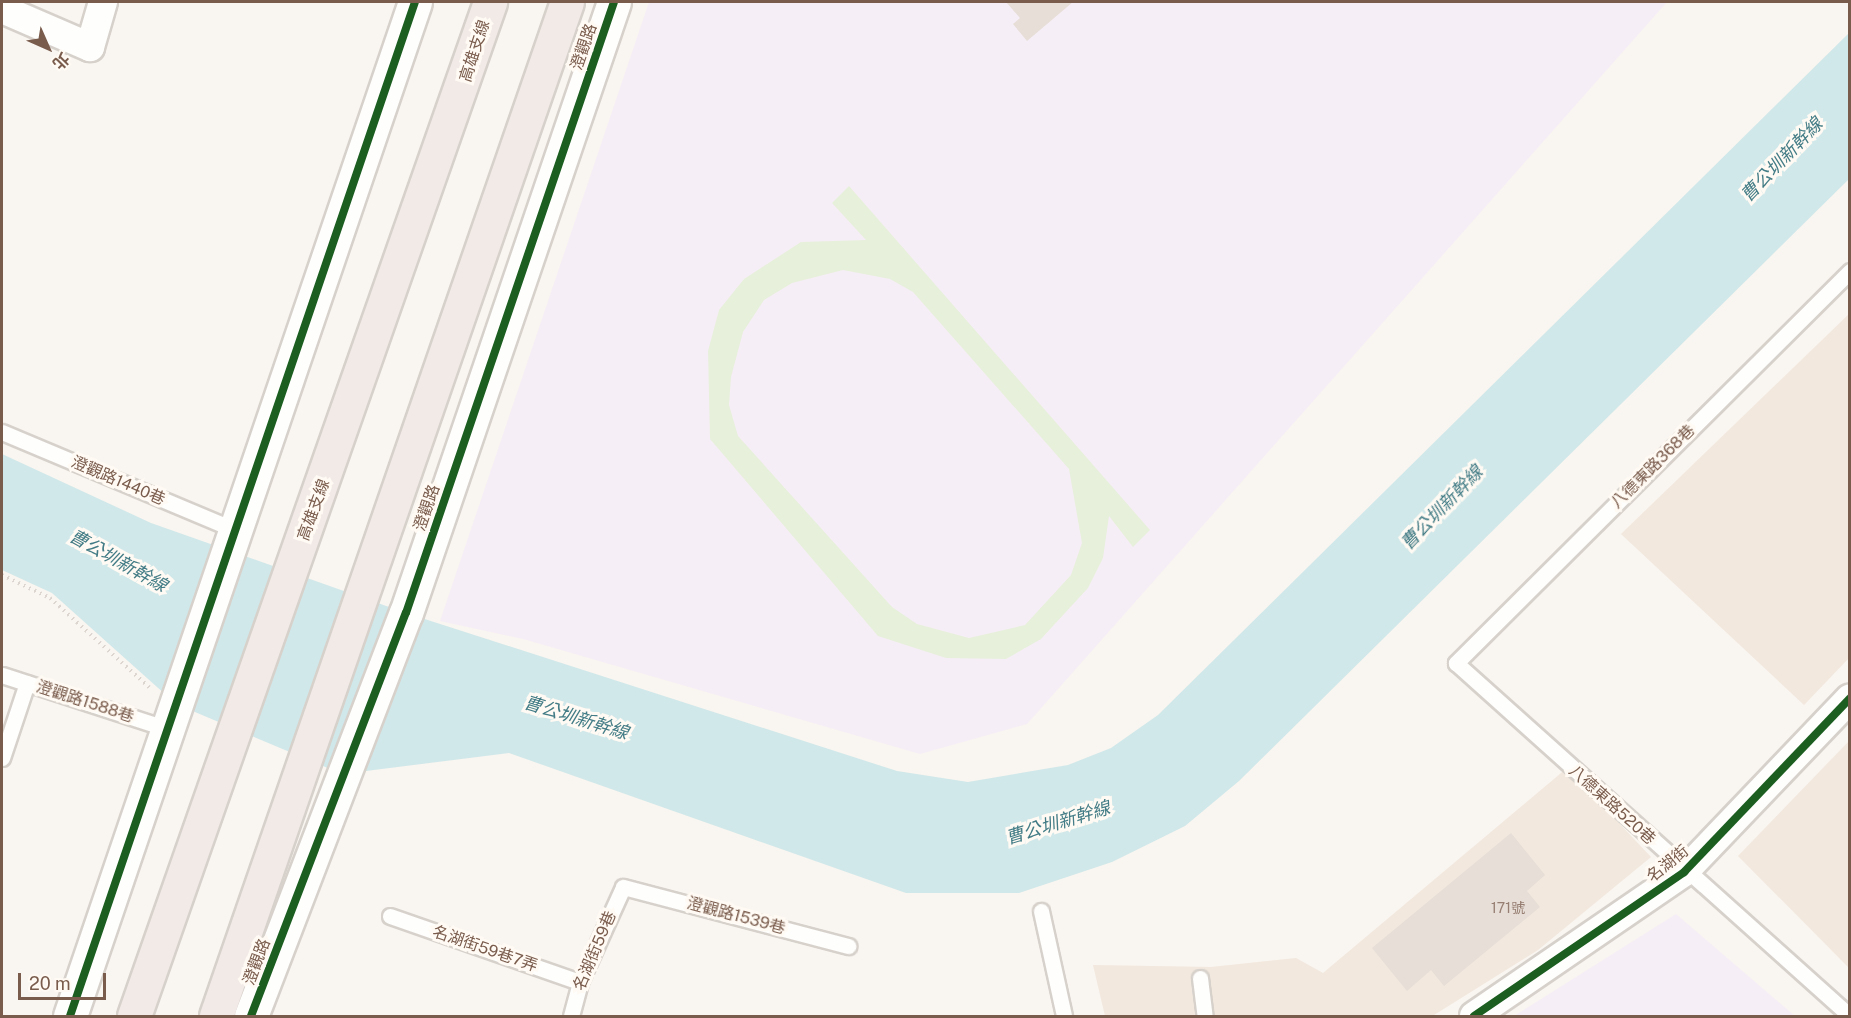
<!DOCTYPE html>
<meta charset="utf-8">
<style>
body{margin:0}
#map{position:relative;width:1851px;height:1018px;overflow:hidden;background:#f9f5f0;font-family:"Public Sans","Noto Sans TC",sans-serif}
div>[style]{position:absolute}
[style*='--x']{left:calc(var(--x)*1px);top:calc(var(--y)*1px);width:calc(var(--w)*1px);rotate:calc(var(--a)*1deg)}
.residential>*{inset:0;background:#f2e8de}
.education>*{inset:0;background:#f6eef6}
.green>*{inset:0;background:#e7f0db}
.water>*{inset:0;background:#d0e8ea}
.building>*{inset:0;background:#e6ded7}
.path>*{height:4px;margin-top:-2px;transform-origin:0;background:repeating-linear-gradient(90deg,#dcd5d0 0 1.5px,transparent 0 6px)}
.roads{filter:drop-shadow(2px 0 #d7d1cb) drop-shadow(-2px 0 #d7d1cb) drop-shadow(0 2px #d7d1cb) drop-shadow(0 -2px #d7d1cb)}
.service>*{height:15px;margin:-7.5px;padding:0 7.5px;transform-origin:7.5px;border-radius:7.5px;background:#fefefd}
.minor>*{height:28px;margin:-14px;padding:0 14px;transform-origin:14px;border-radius:14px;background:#fefefd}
.tertiary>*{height:33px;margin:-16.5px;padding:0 16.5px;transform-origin:16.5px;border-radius:16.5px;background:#fefefd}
.motorway>*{height:33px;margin:-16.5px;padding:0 16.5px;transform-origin:16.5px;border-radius:16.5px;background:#f2eae7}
.cycleway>*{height:8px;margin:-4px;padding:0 4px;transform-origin:4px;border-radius:4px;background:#1b5e20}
span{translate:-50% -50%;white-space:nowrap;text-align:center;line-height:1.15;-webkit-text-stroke:6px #fffaf3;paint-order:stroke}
.number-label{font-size:14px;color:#977e72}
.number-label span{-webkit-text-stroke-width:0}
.street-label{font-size:16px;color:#7a5c4d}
.water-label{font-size:18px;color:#437c86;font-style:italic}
.frame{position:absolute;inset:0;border:3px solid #7a5c4d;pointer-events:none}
.north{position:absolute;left:18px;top:18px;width:60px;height:60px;-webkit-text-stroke:4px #fffaf3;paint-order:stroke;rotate:135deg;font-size:16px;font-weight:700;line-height:24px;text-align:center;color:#7a5c4d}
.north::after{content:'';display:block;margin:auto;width:21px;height:27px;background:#7a5c4d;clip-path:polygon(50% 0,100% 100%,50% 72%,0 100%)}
.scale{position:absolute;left:18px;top:973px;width:88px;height:27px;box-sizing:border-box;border:3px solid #7a5c4d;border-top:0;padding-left:8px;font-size:18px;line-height:21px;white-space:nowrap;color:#7a5c4d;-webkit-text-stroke:4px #fffaf3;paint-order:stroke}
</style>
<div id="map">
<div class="residential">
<div style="clip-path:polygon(1849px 314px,1849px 658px,1804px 705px,1621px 534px)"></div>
<div style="clip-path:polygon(1849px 741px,1849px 968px,1738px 856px)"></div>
<div style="clip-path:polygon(1567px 768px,1651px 857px,1538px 950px,1434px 1015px,1105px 1016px,1093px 965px,1211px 967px,1296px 958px,1323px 973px)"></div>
</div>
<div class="education">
<div style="clip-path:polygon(649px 2px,1667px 2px,1027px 724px,920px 754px,523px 639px,440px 621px)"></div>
<div style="clip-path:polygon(1676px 914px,1795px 1016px,1514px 1016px)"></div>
</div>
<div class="green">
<div style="clip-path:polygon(evenodd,849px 186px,1150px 530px,1133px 547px,1109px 516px,1103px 558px,1088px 588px,1041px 639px,1006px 659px,946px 658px,878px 636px,710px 439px,708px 351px,719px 310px,744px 279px,801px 242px,866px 240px,832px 203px,849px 186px,843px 270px,890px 279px,913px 292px,1069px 469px,1082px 543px,1071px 575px,1025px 625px,969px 638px,917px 624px,892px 607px,738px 436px,729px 405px,731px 377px,743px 332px,764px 300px,792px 283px,843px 270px)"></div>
</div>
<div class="water">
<div style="clip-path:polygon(1849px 33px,1849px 179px,1239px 781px,1185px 826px,1112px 862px,1019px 893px,906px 893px,509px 753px,342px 774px,176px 704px,52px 593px,2px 570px,2px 454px,151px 523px,406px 613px,897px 771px,968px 782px,1068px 765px,1111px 748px,1158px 715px)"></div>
</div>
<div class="building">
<div style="clip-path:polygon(1006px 2px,1073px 2px,1027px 41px,1013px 24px,1020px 18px)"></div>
<div style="clip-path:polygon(1511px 833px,1545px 875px,1527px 891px,1540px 907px,1444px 986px,1431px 970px,1407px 991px,1372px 948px)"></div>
</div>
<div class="path">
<div style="--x:2;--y:575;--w:53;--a:25.6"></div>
<div style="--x:50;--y:598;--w:135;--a:42"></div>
</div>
<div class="roads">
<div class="service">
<div style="--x:1850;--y:271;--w:556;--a:135.15"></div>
<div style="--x:1456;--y:663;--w:529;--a:41.86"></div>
<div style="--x:2;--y:432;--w:253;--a:22.8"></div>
<div style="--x:2;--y:675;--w:175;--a:18"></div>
<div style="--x:2;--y:758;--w:79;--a:-71.6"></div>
<div style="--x:1041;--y:911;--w:107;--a:77.6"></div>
<div style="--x:390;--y:916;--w:201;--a:19.2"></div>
<div style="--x:1200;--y:978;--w:38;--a:83"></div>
<div style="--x:571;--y:1016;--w:35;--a:-75"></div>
<div style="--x:580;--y:982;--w:104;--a:-65.6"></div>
<div style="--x:623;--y:887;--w:233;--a:14.7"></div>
</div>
<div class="minor">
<div style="--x:2;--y:9;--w:96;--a:23.4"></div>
<div style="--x:90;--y:47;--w:47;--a:-73.9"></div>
<div style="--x:1474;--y:1016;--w:255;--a:-34.4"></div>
<div style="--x:1684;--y:872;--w:240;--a:-46.3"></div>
</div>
<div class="tertiary">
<div style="--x:70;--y:1016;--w:1071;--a:-71.21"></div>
<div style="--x:251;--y:1016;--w:432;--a:-69"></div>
<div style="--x:406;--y:613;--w:645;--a:-71.2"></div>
</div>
<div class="motorway">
<div style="--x:134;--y:1016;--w:1075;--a:-70.65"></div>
<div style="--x:216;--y:1016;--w:1073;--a:-70.91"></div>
</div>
</div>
<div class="cycleway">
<div style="--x:70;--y:1016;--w:1071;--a:-71.21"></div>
<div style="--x:251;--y:1016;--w:432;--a:-69"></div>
<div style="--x:406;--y:613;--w:645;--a:-71.2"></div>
<div style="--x:1474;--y:1016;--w:255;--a:-34.4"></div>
<div style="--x:1684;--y:872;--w:240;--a:-46.3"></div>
</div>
<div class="number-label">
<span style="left:1508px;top:908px">171號</span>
</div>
<div class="street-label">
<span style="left:584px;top:47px;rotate:-71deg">澄觀路</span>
<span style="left:475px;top:51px;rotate:-72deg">高雄支線</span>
<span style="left:1653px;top:467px;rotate:-45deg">八德東路368巷</span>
<span style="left:118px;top:481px;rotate:23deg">澄觀路1440巷</span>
<span style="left:427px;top:508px;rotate:-71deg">澄觀路</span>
<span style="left:314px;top:510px;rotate:-70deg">高雄支線</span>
<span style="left:85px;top:702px;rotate:18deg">澄觀路1588巷</span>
<span style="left:1612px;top:805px;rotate:42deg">八德東路520巷</span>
<span style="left:1668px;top:864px;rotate:-39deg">名湖街</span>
<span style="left:736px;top:916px;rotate:15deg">澄觀路1539巷</span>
<span style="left:485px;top:949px;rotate:19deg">名湖街59巷7弄</span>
<span style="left:595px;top:951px;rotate:-67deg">名湖街59巷</span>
<span style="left:257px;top:962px;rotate:-69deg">澄觀路</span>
</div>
<div class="water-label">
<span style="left:1782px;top:160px;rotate:-46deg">曹公圳新幹線</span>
<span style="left:1442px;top:508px;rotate:-46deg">曹公圳新幹線</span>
<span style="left:118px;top:561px;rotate:29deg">曹公圳新幹線</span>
<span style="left:576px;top:718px;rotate:17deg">曹公圳新幹線</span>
<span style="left:1058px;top:823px;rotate:-17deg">曹公圳新幹線</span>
</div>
<div class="frame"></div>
<div class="north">北</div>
<div class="scale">20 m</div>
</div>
